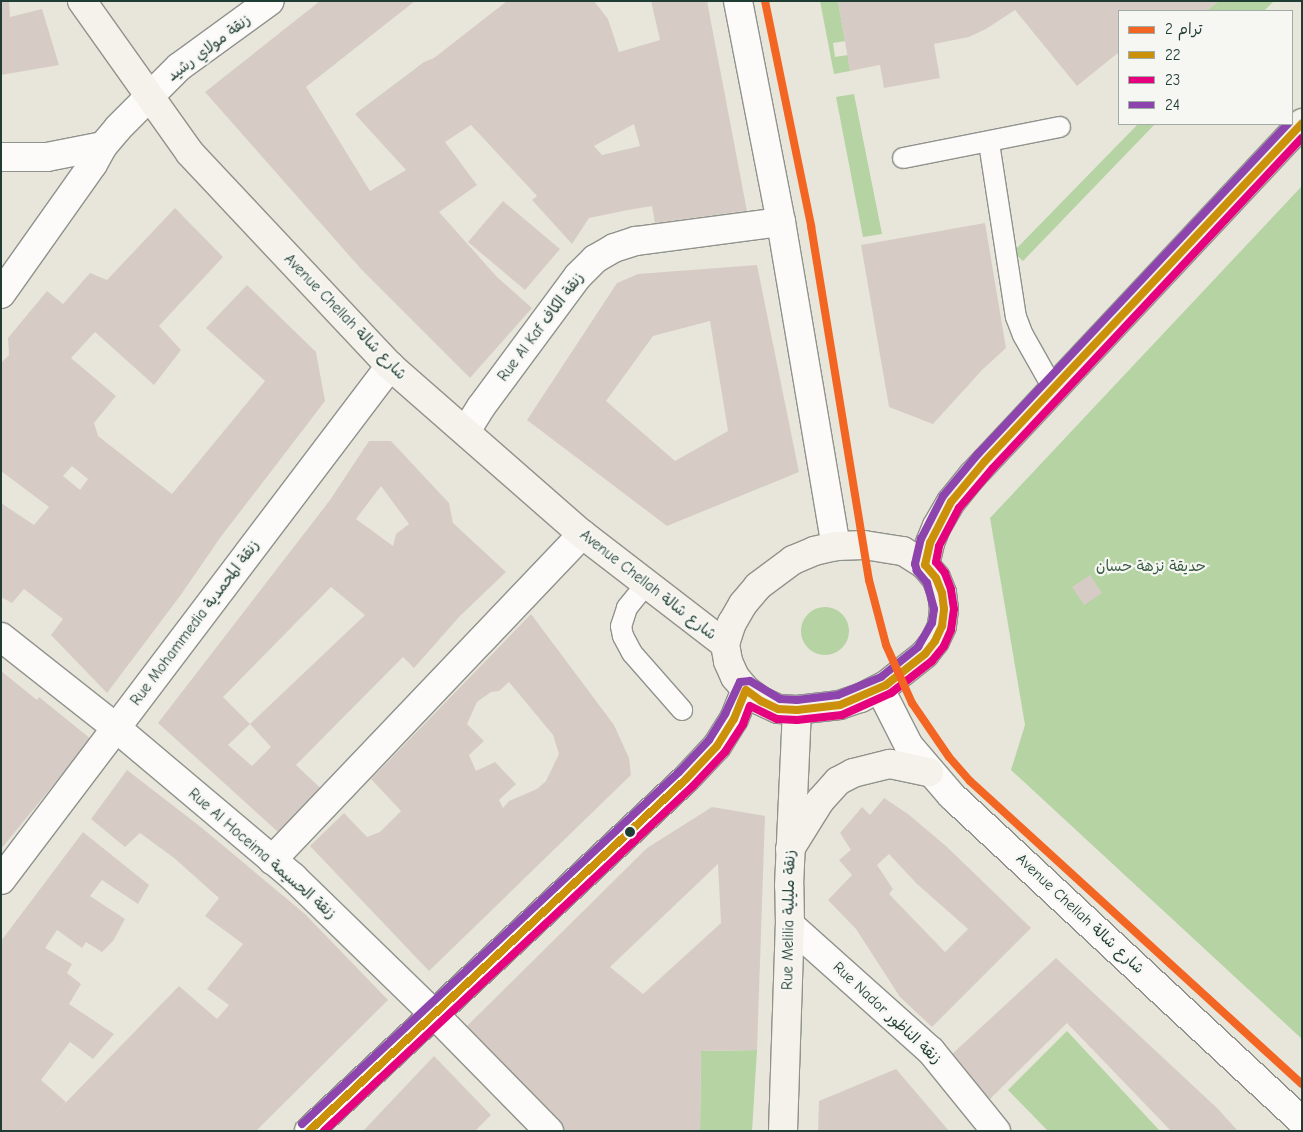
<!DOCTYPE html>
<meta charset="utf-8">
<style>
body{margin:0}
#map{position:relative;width:1303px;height:1132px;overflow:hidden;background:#e8e6db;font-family:"Comic Neue","Playpen Sans Arabic",sans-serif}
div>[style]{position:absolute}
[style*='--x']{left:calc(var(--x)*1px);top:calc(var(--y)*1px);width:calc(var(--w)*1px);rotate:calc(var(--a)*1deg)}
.green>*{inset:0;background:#b5d3a3}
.round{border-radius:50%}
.building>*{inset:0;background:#d6ccc5}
.roads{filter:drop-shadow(1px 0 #8f938c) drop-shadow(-1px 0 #8f938c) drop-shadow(0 1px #8f938c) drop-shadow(0 -1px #8f938c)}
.lane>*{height:20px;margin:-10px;padding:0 10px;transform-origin:10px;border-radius:10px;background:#fcfbfa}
.street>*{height:28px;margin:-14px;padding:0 14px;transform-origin:14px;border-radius:14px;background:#fcfbfa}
.secondary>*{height:28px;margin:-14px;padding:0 14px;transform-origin:14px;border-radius:14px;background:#f5f1eb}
.bus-1>*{height:8px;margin:-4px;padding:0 4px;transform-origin:4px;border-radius:4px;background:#cc910a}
.bus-2>*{height:8px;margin:-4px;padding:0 4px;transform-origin:4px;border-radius:4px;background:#e5007d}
.bus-3>*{height:8px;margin:-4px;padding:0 4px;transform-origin:4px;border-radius:4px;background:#8e44ad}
.tram-1>*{height:8px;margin:-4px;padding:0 4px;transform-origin:4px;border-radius:4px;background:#f26522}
.dots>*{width:14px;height:14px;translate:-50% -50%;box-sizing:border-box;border:2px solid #f6f6f2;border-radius:50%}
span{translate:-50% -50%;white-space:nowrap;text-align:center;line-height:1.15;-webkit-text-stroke:4.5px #f6f6f2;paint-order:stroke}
.street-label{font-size:15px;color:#1f3d34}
.park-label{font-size:15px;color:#3a5e44}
.frame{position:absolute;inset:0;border:2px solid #1f3d34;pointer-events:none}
.legend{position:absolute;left:1118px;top:10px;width:175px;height:115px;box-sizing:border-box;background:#f6f6f2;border:1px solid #a0aca6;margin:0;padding:6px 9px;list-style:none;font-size:15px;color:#1f3d34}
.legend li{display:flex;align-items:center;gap:10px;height:25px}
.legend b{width:25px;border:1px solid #a0aca6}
</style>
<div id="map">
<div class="green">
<div style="clip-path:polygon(820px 1px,838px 1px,845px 41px,833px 43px,835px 57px,848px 55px,850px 71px,834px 74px)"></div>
<div style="clip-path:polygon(1219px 1px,1274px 1px,1264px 11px,1206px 11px)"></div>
<div style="clip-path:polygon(854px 94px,882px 234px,863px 237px,836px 97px)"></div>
<div style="clip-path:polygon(1138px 124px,1155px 124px,1023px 261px,1013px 252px)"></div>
<div style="clip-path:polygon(1302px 186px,1302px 1039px,1011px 770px,1025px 725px,990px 518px)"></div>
<div class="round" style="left:801px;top:607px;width:48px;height:48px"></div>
<div style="clip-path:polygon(1067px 1031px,1160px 1131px,1048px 1131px,1008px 1090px)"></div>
<div style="clip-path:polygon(757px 1050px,752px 1131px,700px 1131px,701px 1051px)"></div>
</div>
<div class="building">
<div style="clip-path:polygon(1px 1px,9px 1px,10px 17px,42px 9px,59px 65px,1px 75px)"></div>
<div style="clip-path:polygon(evenodd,320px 1px,415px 1px,306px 87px,370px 191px,406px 170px,355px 114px,424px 62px,434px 58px,507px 1px,594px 1px,608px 19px,619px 52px,660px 40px,651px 1px,707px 1px,747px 211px,655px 223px,652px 206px,628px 210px,589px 218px,572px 244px,532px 200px,537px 196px,471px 125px,445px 142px,477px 185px,439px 212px,497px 277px,532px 308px,470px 378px,361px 269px,205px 92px,320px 1px,634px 124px,640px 146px,602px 155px,594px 146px,634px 124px)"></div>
<div style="clip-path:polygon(838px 1px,1219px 1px,1206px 11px,1119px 11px,1119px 52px,1077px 86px,1015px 10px,986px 29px,969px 37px,934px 44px,940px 78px,884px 88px,880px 65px,850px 71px)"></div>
<div style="clip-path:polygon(503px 201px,560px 249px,525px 290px,468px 242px)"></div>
<div style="clip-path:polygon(evenodd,175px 208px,223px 257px,159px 326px,181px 350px,154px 385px,95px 332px,71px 358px,116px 396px,94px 423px,98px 436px,172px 494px,265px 381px,206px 328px,247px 285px,316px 352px,325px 401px,220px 538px,180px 596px,107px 693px,51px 635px,63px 619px,24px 589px,12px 603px,1px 597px,1px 503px,34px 525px,49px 507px,1px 471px,1px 363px,9px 355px,8px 338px,47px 291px,63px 304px,90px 273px,107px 280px,175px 208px,72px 466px,88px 479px,80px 490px,63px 476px,72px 466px)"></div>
<div style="clip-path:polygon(985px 223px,1006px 348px,982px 370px,933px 424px,889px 407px,861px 245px)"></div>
<div style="clip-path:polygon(evenodd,757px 265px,799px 472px,667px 526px,527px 420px,617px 283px,638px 274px,757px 265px,710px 321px,728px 431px,675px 461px,606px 401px,653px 336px,710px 321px)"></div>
<div style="clip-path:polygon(evenodd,369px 441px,391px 441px,449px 503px,453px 523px,506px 572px,460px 616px,414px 668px,403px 657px,296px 765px,331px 798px,289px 842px,158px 723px,330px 500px,369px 441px,381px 486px,409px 524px,396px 534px,393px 546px,356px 519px,381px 486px,369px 441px,331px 587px,365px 615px,250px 724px,271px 747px,252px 766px,228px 745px,250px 724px,223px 697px,331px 587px)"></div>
<div style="clip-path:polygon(1090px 575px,1102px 593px,1084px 605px,1072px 587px)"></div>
<div style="clip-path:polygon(evenodd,531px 614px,614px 725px,629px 758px,631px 775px,429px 971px,310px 846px,344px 813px,367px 837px,380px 832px,401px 811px,371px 779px,531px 614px,509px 682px,553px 735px,559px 754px,546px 781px,537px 789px,509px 801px,503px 808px,499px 800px,516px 784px,495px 762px,476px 771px,469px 755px,484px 741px,467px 724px,477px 702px,491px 692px,499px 691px,509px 682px)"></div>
<div style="clip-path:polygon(1px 671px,37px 700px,39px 697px,91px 739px,1px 849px)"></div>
<div style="clip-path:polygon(127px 770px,202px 828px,305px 914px,388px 1000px,256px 1131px,1px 1131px,1px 941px,83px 832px,149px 885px,138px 904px,102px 880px,90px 896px,125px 919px,113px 941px,102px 952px,86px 942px,82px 948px,57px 930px,45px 948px,72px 964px,67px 973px,81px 984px,69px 1004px,114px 1034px,93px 1059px,70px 1042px,41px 1080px,66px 1102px,43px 1126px,179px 986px,217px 1019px,229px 1005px,207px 989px,243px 944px,205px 916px,219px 898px,174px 858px,140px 833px,125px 847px,91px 819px)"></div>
<div style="clip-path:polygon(evenodd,884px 798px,908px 814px,947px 847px,1031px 928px,932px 1027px,900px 997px,856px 929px,828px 900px,852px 875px,839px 860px,851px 850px,840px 833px,862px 807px,870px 815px,884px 798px,889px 854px,916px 883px,968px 929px,945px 952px,889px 894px,893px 889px,877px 865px,889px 854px)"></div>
<div style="clip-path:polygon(evenodd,712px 807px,765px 816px,757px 1050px,701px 1051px,700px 1131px,559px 1131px,465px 1028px,647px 848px,712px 807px,718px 864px,721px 923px,643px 994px,610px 967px,718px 864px)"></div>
<div style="clip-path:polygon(1056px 958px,1217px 1108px,1238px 1131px,1171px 1131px,1067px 1023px,990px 1099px,950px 1056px)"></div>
<div style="clip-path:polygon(434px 1056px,491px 1115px,475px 1131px,363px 1131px)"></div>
<div style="clip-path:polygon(896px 1069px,949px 1131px,818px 1131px,819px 1101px)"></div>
</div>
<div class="roads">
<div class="lane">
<div style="--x:989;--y:143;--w:176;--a:81.2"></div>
<div style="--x:1016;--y:317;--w:19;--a:69"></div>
<div style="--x:1023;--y:335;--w:61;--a:60.5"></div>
<div style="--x:903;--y:158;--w:160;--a:-11.2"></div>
<div style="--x:647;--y:583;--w:32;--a:129"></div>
<div style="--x:627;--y:608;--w:19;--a:108"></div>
<div style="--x:621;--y:626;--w:10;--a:79"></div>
<div style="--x:623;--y:636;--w:19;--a:62"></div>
<div style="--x:632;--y:653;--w:76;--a:48.7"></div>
</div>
<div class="street">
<div style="--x:738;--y:1;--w:225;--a:79"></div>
<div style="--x:781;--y:222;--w:329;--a:80.4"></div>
<div style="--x:1;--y:157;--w:46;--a:0"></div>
<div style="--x:47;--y:157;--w:57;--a:-11.1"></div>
<div style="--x:1;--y:294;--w:159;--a:-54.7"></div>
<div style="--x:93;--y:164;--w:21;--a:-61"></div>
<div style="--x:103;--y:146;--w:23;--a:-50"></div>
<div style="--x:118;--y:128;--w:86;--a:-45"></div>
<div style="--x:179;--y:67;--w:112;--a:-36"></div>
<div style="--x:466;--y:431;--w:28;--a:-58"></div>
<div style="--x:481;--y:407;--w:163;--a:-53.5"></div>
<div style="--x:578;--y:276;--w:24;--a:-45"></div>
<div style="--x:595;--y:259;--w:22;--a:-30"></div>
<div style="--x:614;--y:248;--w:23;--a:-18"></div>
<div style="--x:636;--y:241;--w:146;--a:-7.5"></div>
<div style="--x:1;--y:637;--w:145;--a:38.3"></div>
<div style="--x:115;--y:727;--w:233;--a:40.1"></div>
<div style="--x:293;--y:877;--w:197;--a:44.2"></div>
<div style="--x:434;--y:1014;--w:164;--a:45.5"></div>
<div style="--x:880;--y:689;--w:64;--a:63"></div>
<div style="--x:909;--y:746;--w:66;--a:49.3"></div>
<div style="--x:952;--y:796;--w:478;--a:42.9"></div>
<div style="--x:272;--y:860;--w:450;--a:-46.4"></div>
<div style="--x:1;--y:880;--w:645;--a:-52.88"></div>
<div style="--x:790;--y:925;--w:189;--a:41.8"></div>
<div style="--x:931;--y:1051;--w:103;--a:50.9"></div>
<div style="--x:309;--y:1131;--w:516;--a:-43.04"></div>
<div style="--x:686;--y:779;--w:45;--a:-46.8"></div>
<div style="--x:717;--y:746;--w:32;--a:-58"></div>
<div style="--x:734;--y:719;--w:31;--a:-68"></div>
</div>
<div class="secondary">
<div style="--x:82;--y:1;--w:186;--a:54.6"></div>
<div style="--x:190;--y:153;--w:292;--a:46.8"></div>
<div style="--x:390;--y:366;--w:255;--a:41.2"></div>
<div style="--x:582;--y:534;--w:180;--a:37.6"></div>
<div style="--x:864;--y:545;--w:39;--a:9"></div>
<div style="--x:903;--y:551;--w:26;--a:32"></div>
<div style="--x:925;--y:565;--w:17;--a:50"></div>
<div style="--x:936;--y:578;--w:16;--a:68"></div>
<div style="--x:942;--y:593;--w:16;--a:83"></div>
<div style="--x:944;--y:609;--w:17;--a:97"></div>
<div style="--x:942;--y:626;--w:17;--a:115"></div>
<div style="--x:935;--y:641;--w:16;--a:128"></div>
<div style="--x:925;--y:654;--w:50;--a:141.5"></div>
<div style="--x:886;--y:685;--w:29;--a:153"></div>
<div style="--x:860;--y:698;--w:21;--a:161"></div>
<div style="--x:840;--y:705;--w:43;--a:173.4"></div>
<div style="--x:797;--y:710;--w:19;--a:-177"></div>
<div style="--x:778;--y:709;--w:19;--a:-155"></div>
<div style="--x:761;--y:701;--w:19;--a:-144"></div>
<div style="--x:746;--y:690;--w:17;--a:-130"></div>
<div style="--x:735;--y:677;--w:17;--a:-114"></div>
<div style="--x:728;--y:661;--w:17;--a:-100"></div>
<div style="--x:725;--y:644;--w:22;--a:-72"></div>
<div style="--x:732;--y:623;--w:22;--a:-60"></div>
<div style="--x:743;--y:604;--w:23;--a:-50"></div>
<div style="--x:758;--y:586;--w:44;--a:-36.6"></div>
<div style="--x:793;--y:560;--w:23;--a:-23"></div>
<div style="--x:814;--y:551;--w:23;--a:-13"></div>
<div style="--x:836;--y:546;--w:28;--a:-2"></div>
<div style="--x:925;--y:565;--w:23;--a:-77"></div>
<div style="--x:930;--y:543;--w:18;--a:-68"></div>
<div style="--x:937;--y:526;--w:28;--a:-60"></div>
<div style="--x:951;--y:502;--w:35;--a:-51"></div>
<div style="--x:973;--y:475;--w:482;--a:-46.9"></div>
<div style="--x:790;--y:849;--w:57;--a:-58"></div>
<div style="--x:820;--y:801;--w:27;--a:-48"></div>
<div style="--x:838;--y:781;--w:17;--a:-28"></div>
<div style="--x:853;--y:773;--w:38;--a:-14"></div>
<div style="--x:890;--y:764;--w:40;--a:12"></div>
<div style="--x:783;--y:1131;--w:206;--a:-88.1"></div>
<div style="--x:790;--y:925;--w:39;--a:-91"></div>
<div style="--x:789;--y:886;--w:176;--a:-87.4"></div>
</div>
</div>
<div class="bus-1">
<div style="--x:309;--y:1131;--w:516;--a:-43.04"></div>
<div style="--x:686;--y:779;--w:45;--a:-46.8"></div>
<div style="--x:717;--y:746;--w:32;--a:-58"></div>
<div style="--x:734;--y:719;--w:31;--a:-68"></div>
<div style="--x:746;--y:690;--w:19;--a:36"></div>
<div style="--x:761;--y:701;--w:19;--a:25"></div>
<div style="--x:778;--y:709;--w:19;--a:3"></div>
<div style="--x:797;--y:710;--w:43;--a:-6.6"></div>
<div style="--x:840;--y:705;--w:50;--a:-23.5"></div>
<div style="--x:886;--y:685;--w:50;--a:-38.5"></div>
<div style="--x:925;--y:654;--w:16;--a:-52"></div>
<div style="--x:935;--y:641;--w:17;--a:-65"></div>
<div style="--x:942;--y:626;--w:17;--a:-83"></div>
<div style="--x:944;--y:609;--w:16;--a:-97"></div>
<div style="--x:942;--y:593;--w:16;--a:-112"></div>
<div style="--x:936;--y:578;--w:17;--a:-130"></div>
<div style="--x:925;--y:565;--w:23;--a:-77"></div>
<div style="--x:930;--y:543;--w:46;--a:-62.9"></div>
<div style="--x:951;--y:502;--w:53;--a:-50.3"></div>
<div style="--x:985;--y:461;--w:463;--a:-46.8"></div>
</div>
<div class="bus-2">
<div style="--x:324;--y:1131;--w:505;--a:-43.07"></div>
<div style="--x:693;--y:786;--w:47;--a:-46.7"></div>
<div style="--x:725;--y:752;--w:33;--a:-57"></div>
<div style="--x:743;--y:724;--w:19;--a:-69"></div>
<div style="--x:750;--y:706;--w:30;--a:26"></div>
<div style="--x:777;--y:719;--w:20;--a:3"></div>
<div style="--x:797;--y:720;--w:45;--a:-6.3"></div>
<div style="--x:842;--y:715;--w:54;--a:-24.2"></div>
<div style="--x:891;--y:693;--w:52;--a:-38"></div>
<div style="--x:932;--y:661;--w:19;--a:-51"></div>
<div style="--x:944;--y:646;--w:17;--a:-66"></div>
<div style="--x:951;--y:630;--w:21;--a:-82"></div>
<div style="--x:954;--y:609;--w:20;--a:-99"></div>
<div style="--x:951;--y:589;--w:17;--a:-111"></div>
<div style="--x:945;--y:573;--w:14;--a:-129"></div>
<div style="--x:936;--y:562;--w:16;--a:-79"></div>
<div style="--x:939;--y:546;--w:43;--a:-62.2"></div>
<div style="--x:959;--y:508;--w:52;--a:-49.6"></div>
<div style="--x:993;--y:468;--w:452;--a:-46.9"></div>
</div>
<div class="bus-3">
<div style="--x:302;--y:1124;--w:516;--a:-43.04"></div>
<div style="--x:679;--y:772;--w:44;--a:-46.8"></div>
<div style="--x:709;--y:740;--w:31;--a:-58"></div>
<div style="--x:725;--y:714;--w:35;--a:-65"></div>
<div style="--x:740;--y:682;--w:10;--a:-6"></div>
<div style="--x:750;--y:681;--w:35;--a:31"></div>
<div style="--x:780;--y:699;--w:17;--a:3"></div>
<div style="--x:797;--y:700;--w:41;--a:-7"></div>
<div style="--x:838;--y:695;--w:47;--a:-22.7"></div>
<div style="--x:881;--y:677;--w:48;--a:-39"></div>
<div style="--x:918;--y:647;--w:28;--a:-60"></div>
<div style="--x:932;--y:623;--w:14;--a:-82"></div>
<div style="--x:934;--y:609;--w:27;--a:-105"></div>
<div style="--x:927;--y:583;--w:16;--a:-130"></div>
<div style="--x:917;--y:571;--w:7;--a:-106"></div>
<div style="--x:915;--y:564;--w:26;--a:-77"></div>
<div style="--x:921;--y:539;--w:48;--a:-62.9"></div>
<div style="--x:943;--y:496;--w:55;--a:-50.2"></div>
<div style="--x:978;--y:454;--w:453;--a:-46.8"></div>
</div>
<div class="tram-1">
<div style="--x:765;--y:1;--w:230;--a:78.4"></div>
<div style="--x:811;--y:226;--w:359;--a:80.7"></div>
<div style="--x:869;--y:580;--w:67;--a:75.3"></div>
<div style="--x:886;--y:645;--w:64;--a:65.9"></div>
<div style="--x:912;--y:703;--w:65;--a:55.6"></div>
<div style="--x:949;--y:757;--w:32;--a:49"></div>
<div style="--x:970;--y:781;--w:449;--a:42.4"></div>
</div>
<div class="dots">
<div style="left:630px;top:832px;background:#1f3d34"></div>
</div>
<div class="street-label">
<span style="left:209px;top:48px;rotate:-37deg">زنقة مولاي رشيد</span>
<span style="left:345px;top:317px;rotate:46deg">Avenue Chellah شارع شالة</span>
<span style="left:541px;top:327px;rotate:-53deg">Rue Al Kaf زنقة الكاف</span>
<span style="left:648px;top:585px;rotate:38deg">Avenue Chellah شارع شالة</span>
<span style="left:195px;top:623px;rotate:-53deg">Rue Mohammedia زنقة المحمدية</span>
<span style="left:262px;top:854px;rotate:41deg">Rue Al Hoceima زنقة الحسيمة</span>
<span style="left:1080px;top:914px;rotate:43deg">Avenue Chellah شارع شالة</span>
<span style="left:789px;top:920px;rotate:-89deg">Rue Melilia زنقة مليلية</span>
<span style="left:887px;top:1013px;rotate:43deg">Rue Nador زنقة الناظور</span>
</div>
<div class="park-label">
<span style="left:1151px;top:567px">حديقة نزهة حسان</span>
</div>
<div class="frame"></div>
<ul class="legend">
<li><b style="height:6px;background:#f26522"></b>ترام 2</li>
<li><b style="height:6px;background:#cc910a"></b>22</li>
<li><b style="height:6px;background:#e5007d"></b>23</li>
<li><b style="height:6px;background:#8e44ad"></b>24</li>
</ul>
</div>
